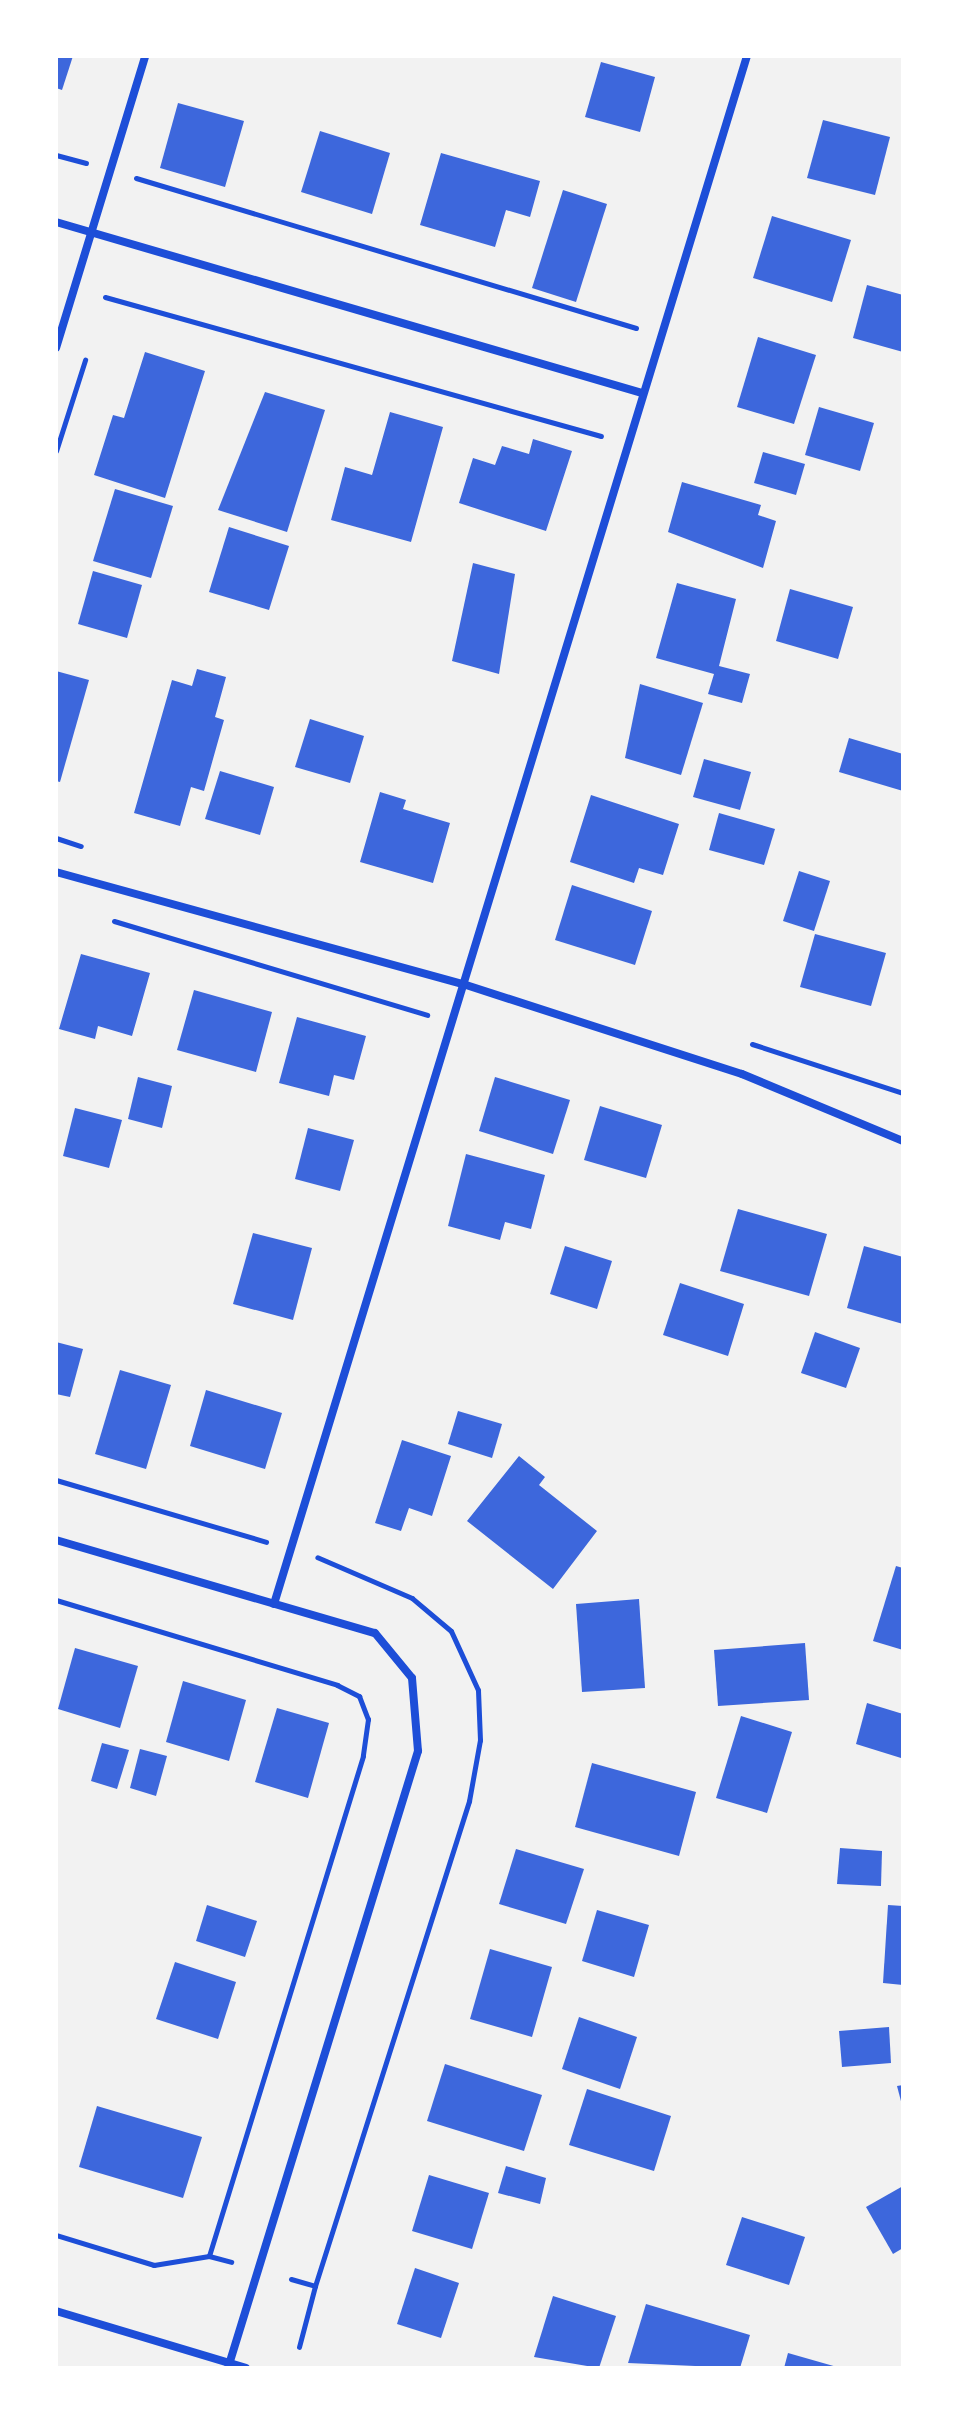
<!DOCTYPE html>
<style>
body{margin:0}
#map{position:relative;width:959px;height:2424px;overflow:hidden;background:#f2f2f2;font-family:Inter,sans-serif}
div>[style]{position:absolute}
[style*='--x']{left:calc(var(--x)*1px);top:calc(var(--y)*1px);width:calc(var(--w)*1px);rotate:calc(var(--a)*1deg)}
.building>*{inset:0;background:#3d67dc}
.path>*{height:5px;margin:-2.5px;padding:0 2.5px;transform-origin:2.5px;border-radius:2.5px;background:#1d4ed8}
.minor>*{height:8px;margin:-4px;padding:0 4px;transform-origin:4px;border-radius:4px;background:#1d4ed8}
span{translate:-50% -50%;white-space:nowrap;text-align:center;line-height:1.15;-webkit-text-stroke:6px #fff;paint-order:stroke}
.frame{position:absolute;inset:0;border:58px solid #fff;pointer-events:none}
</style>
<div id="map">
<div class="building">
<div style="clip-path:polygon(56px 56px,73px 56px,62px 90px,56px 88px)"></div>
<div style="clip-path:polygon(601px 62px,655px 77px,640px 132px,585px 117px)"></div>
<div style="clip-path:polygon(178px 103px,244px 121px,225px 187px,160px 168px)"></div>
<div style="clip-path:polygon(823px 120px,890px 137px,875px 195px,807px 178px)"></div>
<div style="clip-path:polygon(320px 131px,390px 153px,372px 214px,301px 192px)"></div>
<div style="clip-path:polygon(441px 153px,540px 181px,530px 217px,506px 210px,495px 247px,420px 225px)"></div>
<div style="clip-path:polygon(563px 190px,607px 204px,576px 302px,532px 288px)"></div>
<div style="clip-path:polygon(772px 216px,851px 240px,832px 302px,753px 278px)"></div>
<div style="clip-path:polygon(867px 285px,903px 295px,903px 352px,853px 338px)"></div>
<div style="clip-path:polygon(758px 337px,816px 355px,794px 424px,737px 407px)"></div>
<div style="clip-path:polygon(145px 352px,205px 371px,165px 498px,94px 475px,113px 415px,124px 418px)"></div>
<div style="clip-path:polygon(265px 392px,325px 410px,287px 532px,218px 510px)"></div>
<div style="clip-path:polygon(819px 407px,874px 423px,860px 471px,805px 455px)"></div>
<div style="clip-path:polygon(390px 412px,443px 427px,411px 542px,331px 520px,345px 467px,372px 475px)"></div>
<div style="clip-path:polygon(533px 439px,572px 451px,546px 531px,459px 503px,473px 458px,495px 465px,502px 446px,529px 454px)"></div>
<div style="clip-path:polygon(763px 452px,805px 464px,796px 495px,754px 483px)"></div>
<div style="clip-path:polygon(682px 482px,761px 505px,758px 515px,776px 521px,763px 568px,668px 532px)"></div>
<div style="clip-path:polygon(115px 489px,173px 506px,151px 578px,93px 561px)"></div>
<div style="clip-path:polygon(229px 527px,289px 546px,269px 610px,209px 592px)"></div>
<div style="clip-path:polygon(473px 563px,515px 574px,499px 674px,452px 661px)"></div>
<div style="clip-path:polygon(93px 571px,142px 585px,127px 638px,78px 624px)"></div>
<div style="clip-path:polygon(677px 583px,736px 599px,719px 666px,750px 674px,742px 703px,708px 694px,714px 674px,656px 658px)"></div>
<div style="clip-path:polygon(790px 589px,853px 607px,838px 659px,776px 641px)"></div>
<div style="clip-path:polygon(197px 669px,226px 677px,215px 717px,224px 720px,204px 791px,191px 787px,180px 826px,134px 813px,172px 680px,192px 686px)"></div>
<div style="clip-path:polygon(56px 671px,89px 680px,60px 782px,56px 781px)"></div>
<div style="clip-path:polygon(640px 684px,703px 703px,681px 775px,625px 758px)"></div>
<div style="clip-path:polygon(310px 719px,364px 736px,350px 783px,295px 767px)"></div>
<div style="clip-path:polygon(849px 738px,903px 754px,903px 791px,839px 772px)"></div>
<div style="clip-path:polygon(704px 759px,751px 772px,740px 810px,693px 797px)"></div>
<div style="clip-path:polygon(220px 771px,274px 787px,260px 835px,205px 819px)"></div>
<div style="clip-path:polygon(380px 792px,406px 800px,403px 809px,450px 823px,433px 883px,360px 862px)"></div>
<div style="clip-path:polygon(591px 795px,679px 824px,663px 875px,639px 868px,634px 883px,570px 862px)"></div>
<div style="clip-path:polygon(719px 813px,775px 829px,764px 865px,709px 850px)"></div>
<div style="clip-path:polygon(799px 871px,830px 881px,814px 931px,783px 921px)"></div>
<div style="clip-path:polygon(572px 885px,652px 911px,635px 965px,555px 940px)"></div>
<div style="clip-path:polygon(815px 934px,886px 953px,871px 1006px,800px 987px)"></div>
<div style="clip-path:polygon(81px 954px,150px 973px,132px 1036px,98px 1026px,95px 1039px,59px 1029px)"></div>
<div style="clip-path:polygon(194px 990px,272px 1012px,256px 1072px,177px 1050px)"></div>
<div style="clip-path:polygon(297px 1017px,366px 1036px,354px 1080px,334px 1075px,329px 1096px,279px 1083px)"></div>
<div style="clip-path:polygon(138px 1077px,172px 1086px,162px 1128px,128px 1119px)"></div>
<div style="clip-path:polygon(495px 1077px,570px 1100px,553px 1154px,479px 1131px)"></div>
<div style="clip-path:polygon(600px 1106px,662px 1125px,646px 1178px,584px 1160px)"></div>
<div style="clip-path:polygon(75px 1108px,122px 1120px,109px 1168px,63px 1156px)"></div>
<div style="clip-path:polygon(308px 1128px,354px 1140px,340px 1191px,295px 1179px)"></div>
<div style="clip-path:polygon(466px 1154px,545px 1175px,531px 1229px,505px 1222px,500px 1240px,448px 1226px)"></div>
<div style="clip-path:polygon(738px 1209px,827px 1234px,809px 1296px,720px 1271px)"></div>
<div style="clip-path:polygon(253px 1233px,312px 1248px,293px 1320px,233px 1304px)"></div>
<div style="clip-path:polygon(565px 1246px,612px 1261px,597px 1309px,550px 1294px)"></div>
<div style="clip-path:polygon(864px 1246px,903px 1257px,903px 1324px,847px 1308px)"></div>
<div style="clip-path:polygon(680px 1283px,744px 1304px,728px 1356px,663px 1335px)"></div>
<div style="clip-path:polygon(815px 1332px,860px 1348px,846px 1388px,801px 1373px)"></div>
<div style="clip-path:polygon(56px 1342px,83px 1349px,70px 1397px,56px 1394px)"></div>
<div style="clip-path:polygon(120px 1370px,171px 1385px,146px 1469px,95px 1454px)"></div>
<div style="clip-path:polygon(206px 1390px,282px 1413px,265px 1469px,190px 1446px)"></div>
<div style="clip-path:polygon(458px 1411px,502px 1424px,492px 1458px,448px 1444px)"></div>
<div style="clip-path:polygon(402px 1440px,451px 1456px,432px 1516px,409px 1508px,401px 1531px,375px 1523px)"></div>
<div style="clip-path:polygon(519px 1456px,545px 1477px,539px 1485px,597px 1531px,553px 1589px,467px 1521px)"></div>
<div style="clip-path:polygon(896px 1566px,903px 1568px,903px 1650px,873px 1641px)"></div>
<div style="clip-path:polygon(639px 1599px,645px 1688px,582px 1692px,576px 1604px)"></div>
<div style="clip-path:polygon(805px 1643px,809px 1700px,718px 1706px,714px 1650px)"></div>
<div style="clip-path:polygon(75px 1648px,138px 1666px,120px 1728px,58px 1709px)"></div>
<div style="clip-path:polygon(183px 1681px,246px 1700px,229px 1761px,166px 1742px)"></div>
<div style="clip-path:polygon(867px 1703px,903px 1714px,901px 1758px,856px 1744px)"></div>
<div style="clip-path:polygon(277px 1708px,329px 1723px,308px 1798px,255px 1782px)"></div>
<div style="clip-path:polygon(741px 1716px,792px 1732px,767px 1813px,716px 1798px)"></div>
<div style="clip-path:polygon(102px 1743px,129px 1750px,117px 1789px,91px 1781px)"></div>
<div style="clip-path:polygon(140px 1749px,167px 1756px,156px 1796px,130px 1788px)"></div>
<div style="clip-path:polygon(592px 1763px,696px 1792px,679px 1856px,575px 1827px)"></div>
<div style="clip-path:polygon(840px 1848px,882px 1851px,881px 1886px,837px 1884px)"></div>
<div style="clip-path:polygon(516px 1849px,584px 1869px,566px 1924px,499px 1904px)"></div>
<div style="clip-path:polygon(207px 1905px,257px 1921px,245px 1957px,196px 1941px)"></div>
<div style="clip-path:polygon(888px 1905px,903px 1906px,903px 1985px,883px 1983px)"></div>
<div style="clip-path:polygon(597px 1910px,649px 1925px,634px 1977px,582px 1961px)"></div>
<div style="clip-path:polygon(490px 1949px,552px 1967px,532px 2037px,470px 2019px)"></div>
<div style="clip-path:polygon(175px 1962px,236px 1982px,218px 2039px,156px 2019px)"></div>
<div style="clip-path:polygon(579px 2017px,637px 2037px,620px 2089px,562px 2069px)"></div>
<div style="clip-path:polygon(889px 2027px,891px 2063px,842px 2067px,839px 2031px)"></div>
<div style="clip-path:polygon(445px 2064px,542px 2095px,524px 2151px,427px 2121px)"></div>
<div style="clip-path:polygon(903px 2085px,903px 2105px,902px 2105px,897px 2086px)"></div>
<div style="clip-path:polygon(587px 2089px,671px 2116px,654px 2171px,569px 2145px)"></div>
<div style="clip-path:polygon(97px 2106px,202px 2137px,183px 2198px,79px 2167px)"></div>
<div style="clip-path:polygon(506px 2166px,546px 2178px,540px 2204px,498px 2193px)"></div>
<div style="clip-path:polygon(429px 2175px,489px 2193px,472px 2249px,412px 2231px)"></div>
<div style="clip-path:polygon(903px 2186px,903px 2248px,893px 2254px,866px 2207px)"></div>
<div style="clip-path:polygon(742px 2217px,805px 2237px,789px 2285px,726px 2265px)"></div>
<div style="clip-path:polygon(415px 2268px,459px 2283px,441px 2338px,397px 2324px)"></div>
<div style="clip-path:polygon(553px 2296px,616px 2316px,599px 2368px,534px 2357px)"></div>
<div style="clip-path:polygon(646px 2304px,750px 2335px,740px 2368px,628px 2363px)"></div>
<div style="clip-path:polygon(788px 2353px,837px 2367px,837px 2368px,784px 2368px)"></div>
</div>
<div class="path">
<div style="--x:56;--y:155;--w:31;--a:15"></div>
<div style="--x:136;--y:178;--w:522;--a:16.7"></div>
<div style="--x:105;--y:297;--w:515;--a:15.66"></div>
<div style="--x:56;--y:451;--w:96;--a:-72.3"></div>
<div style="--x:56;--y:838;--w:26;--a:18"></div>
<div style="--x:114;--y:921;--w:327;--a:16.7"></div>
<div style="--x:752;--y:1044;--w:159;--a:18"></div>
<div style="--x:56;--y:1480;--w:219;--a:16.4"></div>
<div style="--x:56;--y:1600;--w:294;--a:16.8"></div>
<div style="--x:337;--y:1685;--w:25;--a:27"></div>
<div style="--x:359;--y:1696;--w:25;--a:69"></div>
<div style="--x:368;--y:1719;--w:37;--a:98"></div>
<div style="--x:363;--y:1756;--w:523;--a:107.12"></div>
<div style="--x:209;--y:2256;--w:56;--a:170.7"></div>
<div style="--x:154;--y:2265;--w:102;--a:-163"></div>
<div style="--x:209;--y:2256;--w:23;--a:15"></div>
<div style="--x:291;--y:2279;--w:25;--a:16"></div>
<div style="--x:315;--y:2286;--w:63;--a:104.7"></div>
<div style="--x:315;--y:2286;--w:509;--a:-72.38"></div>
<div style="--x:469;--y:1801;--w:62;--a:-79.8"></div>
<div style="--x:480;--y:1740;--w:50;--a:-92.3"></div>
<div style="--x:478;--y:1690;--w:65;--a:-114.6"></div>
<div style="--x:451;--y:1631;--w:51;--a:-139.8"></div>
<div style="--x:412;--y:1598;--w:103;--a:-156.7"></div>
</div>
<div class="minor">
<div style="--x:56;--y:222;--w:610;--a:16.27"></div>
<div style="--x:56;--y:348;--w:305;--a:-73"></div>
<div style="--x:56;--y:872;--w:422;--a:15.4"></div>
<div style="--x:463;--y:984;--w:293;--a:17.9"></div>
<div style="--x:742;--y:1074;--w:174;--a:22.6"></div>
<div style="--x:56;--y:1540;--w:332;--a:16.3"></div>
<div style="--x:375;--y:1633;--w:58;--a:50.6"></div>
<div style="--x:412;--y:1678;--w:73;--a:85.3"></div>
<div style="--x:418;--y:1751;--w:646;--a:107.12"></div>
<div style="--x:274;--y:1604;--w:1619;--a:-73.01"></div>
<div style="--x:56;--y:2311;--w:198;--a:16.7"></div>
</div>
<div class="frame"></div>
</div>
